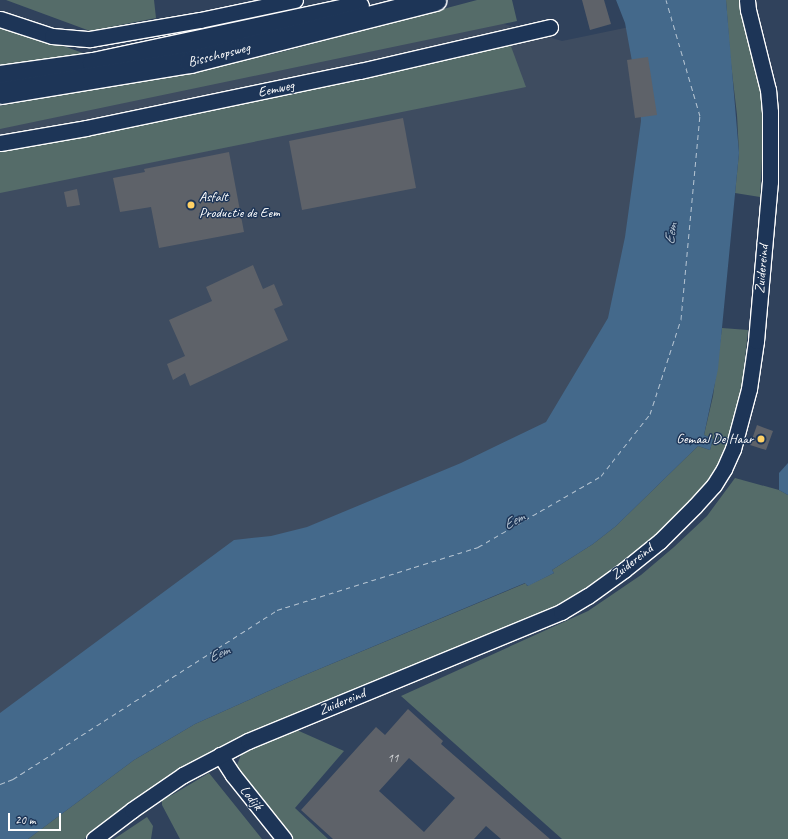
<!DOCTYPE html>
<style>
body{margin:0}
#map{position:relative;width:788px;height:839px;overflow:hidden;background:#30425c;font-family:Caveat,sans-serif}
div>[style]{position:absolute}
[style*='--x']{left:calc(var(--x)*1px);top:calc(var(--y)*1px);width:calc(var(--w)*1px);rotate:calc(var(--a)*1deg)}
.built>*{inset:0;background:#3e4c60}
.green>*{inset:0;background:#556c69}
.water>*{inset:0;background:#44698b}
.ferry>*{height:1px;margin-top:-0.5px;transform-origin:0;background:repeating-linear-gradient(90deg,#b4c3d1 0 5px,transparent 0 9px)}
.building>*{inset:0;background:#5e6269}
.roads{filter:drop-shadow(1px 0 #fff) drop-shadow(-1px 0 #fff) drop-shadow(0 1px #fff) drop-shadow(0 -1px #fff)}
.street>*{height:15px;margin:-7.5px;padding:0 7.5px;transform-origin:7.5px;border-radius:7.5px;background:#1d3557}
.secondary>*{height:21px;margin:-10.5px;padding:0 10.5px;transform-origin:10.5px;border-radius:10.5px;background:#1d3557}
.dots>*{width:11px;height:11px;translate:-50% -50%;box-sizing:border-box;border:2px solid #1d3557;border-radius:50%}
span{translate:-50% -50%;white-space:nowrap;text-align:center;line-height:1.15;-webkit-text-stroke:3px #1d3557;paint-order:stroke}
.number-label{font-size:12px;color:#d7d8da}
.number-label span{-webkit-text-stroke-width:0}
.street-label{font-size:14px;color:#fff}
.poi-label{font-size:14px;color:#fff}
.left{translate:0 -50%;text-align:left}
.right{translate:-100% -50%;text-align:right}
.water-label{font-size:15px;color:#b4c3d1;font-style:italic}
.scale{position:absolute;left:8px;top:813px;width:53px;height:18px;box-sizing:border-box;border:2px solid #fff;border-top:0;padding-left:5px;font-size:12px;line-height:14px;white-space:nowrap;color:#fff;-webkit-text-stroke:3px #1d3557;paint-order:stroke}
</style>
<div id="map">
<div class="built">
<div style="clip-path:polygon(466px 13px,562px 41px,639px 25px,658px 149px,626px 321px,545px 435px,0 724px,0 102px,125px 85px)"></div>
</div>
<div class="green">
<div style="clip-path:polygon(6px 0,154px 0,156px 18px,90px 31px)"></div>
<div style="clip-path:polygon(477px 0,512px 0,517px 21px,0 129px,0 106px,274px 54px)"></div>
<div style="clip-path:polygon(726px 0,740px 0,761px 92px,763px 139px,760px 197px,735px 193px,739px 153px,737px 115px,730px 55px)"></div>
<div style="clip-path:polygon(0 23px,83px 53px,0 69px)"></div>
<div style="clip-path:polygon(509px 41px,526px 87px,0 193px,0 148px)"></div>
<div style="clip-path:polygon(722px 328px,748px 330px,743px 377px,734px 420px,721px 460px,716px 470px,700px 492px,660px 531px,619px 566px,557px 607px,209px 753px,161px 781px,84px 839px,28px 839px,134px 760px,195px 724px,300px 677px,526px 583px,527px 586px,554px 573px,552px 570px,593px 544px,616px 526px,698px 446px,710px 450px,713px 439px,704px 435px,713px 396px)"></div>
<div style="clip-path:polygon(735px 478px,779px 490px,788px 495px,788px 839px,562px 839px,401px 696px,588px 611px,641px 575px,674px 547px,707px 516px)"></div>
<div style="clip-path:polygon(292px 730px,299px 731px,344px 751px,295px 808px,328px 839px,293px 839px,239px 773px,237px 765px,241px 755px,251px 747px)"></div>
<div style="clip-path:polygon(209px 773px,262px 839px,180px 839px,162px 805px,162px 799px,172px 795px)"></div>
<div style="clip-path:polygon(147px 817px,153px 826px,151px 839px,114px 839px)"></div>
</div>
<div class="water">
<div style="clip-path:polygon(616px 0,726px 0,739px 153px,718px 369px,704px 435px,713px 439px,710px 450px,698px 446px,616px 526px,593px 544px,552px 570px,554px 573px,528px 586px,525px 583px,300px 677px,195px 724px,134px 760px,28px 839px,0 839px,0 713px,234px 540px,271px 536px,307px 527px,461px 463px,546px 422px,608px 318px,625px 237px,641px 121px,640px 105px,625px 23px)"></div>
<div style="clip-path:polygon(788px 463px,788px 495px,779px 490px,779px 473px)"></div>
</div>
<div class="ferry">
<div style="--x:0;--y:784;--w:14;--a:-21"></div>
<div style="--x:13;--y:779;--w:313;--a:-32.6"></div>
<div style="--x:277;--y:610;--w:211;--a:-17.4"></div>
<div style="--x:478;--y:547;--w:142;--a:-30"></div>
<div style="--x:601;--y:476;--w:79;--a:-51.7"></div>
<div style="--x:650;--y:414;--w:100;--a:-71.9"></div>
<div style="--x:681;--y:319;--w:204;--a:-84.7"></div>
<div style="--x:700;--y:116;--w:121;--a:-106.3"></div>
</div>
<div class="building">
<div style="clip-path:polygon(582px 0,604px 0,611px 24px,590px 30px)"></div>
<div style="clip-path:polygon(648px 57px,657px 115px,635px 118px,627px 60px)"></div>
<div style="clip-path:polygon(403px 118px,416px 188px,302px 210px,289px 141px)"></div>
<div style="clip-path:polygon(229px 152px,244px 232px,159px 248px,151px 207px,120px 212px,113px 178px,145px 172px,144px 169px)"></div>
<div style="clip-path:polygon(77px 189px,80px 205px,67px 207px,64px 192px)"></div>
<div style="clip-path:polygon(253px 265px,263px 289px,274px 284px,283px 305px,274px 309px,288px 340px,190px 386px,185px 373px,173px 380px,167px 364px,185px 356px,169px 320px,212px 301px,206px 287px)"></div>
<div style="clip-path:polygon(757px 425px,773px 431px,766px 450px,750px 445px)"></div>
<div style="clip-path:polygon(evenodd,408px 709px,443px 741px,441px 744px,550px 839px,501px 839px,486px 826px,474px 839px,333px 839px,301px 810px,376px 727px,385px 735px,408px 709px,409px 758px,455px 798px,424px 832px,379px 791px,409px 758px)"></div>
</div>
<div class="roads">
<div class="street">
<div style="--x:0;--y:19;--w:55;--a:18.1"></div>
<div style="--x:52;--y:36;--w:38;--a:5"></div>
<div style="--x:90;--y:39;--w:112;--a:-9.8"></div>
<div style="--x:200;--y:20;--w:97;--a:-11.9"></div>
<div style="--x:0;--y:143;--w:87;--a:-9.9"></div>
<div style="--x:86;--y:128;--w:280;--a:-11.8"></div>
<div style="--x:360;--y:71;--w:195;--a:-13"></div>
<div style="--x:220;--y:755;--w:24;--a:57"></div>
<div style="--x:233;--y:775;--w:82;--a:51.4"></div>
<div style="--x:94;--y:839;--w:48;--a:-37.3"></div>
<div style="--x:132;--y:810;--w:62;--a:-34.5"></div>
<div style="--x:183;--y:775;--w:73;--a:-27.6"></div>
<div style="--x:248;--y:741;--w:339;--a:-22.4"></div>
<div style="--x:561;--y:612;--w:31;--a:-31"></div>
<div style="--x:588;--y:596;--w:44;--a:-35.8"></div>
<div style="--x:624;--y:570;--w:46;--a:-38.9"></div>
<div style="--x:660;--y:541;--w:49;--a:-45"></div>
<div style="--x:695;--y:506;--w:28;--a:-48"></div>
<div style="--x:714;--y:485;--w:19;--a:-58"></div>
<div style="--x:724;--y:469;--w:22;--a:-66"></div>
<div style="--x:733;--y:449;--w:62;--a:-75.1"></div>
<div style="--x:749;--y:389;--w:49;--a:-81.7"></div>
<div style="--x:756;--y:341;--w:160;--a:-85"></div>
<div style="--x:770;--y:182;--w:70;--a:-90"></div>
<div style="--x:770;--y:112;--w:22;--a:-95"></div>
<div style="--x:768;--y:90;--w:82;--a:-104"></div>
<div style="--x:748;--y:10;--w:10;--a:-96"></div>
</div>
<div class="secondary">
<div style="--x:0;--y:76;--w:94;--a:-8"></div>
<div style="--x:93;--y:63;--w:271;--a:-12.1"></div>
<div style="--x:0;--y:93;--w:193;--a:-9.3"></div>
<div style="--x:190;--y:62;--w:253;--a:-14.2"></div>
</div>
</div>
<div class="dots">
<div style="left:191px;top:205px;background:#ffd166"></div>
<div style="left:761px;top:439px;background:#ffd166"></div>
</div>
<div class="number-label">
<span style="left:393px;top:759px">11</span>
</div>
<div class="street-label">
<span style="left:219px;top:55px;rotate:-14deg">Bisschopsweg</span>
<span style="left:276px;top:89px;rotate:-12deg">Eemweg</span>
<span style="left:762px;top:269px;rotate:-85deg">Zuidereind</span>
<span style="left:632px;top:562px;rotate:-38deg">Zuidereind</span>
<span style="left:342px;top:702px;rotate:-22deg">Zuidereind</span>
<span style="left:251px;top:798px;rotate:51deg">Lodijk</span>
</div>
<div class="poi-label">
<span class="left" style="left:199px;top:205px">Asfalt<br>Productie de Eem</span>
<span class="right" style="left:753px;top:439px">Gemaal De Haar</span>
</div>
<div class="water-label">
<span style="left:671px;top:234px;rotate:-82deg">Eem</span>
<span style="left:514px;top:521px;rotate:-29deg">Eem</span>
<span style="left:219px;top:654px;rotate:-25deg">Eem</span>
</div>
<div class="scale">20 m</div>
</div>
